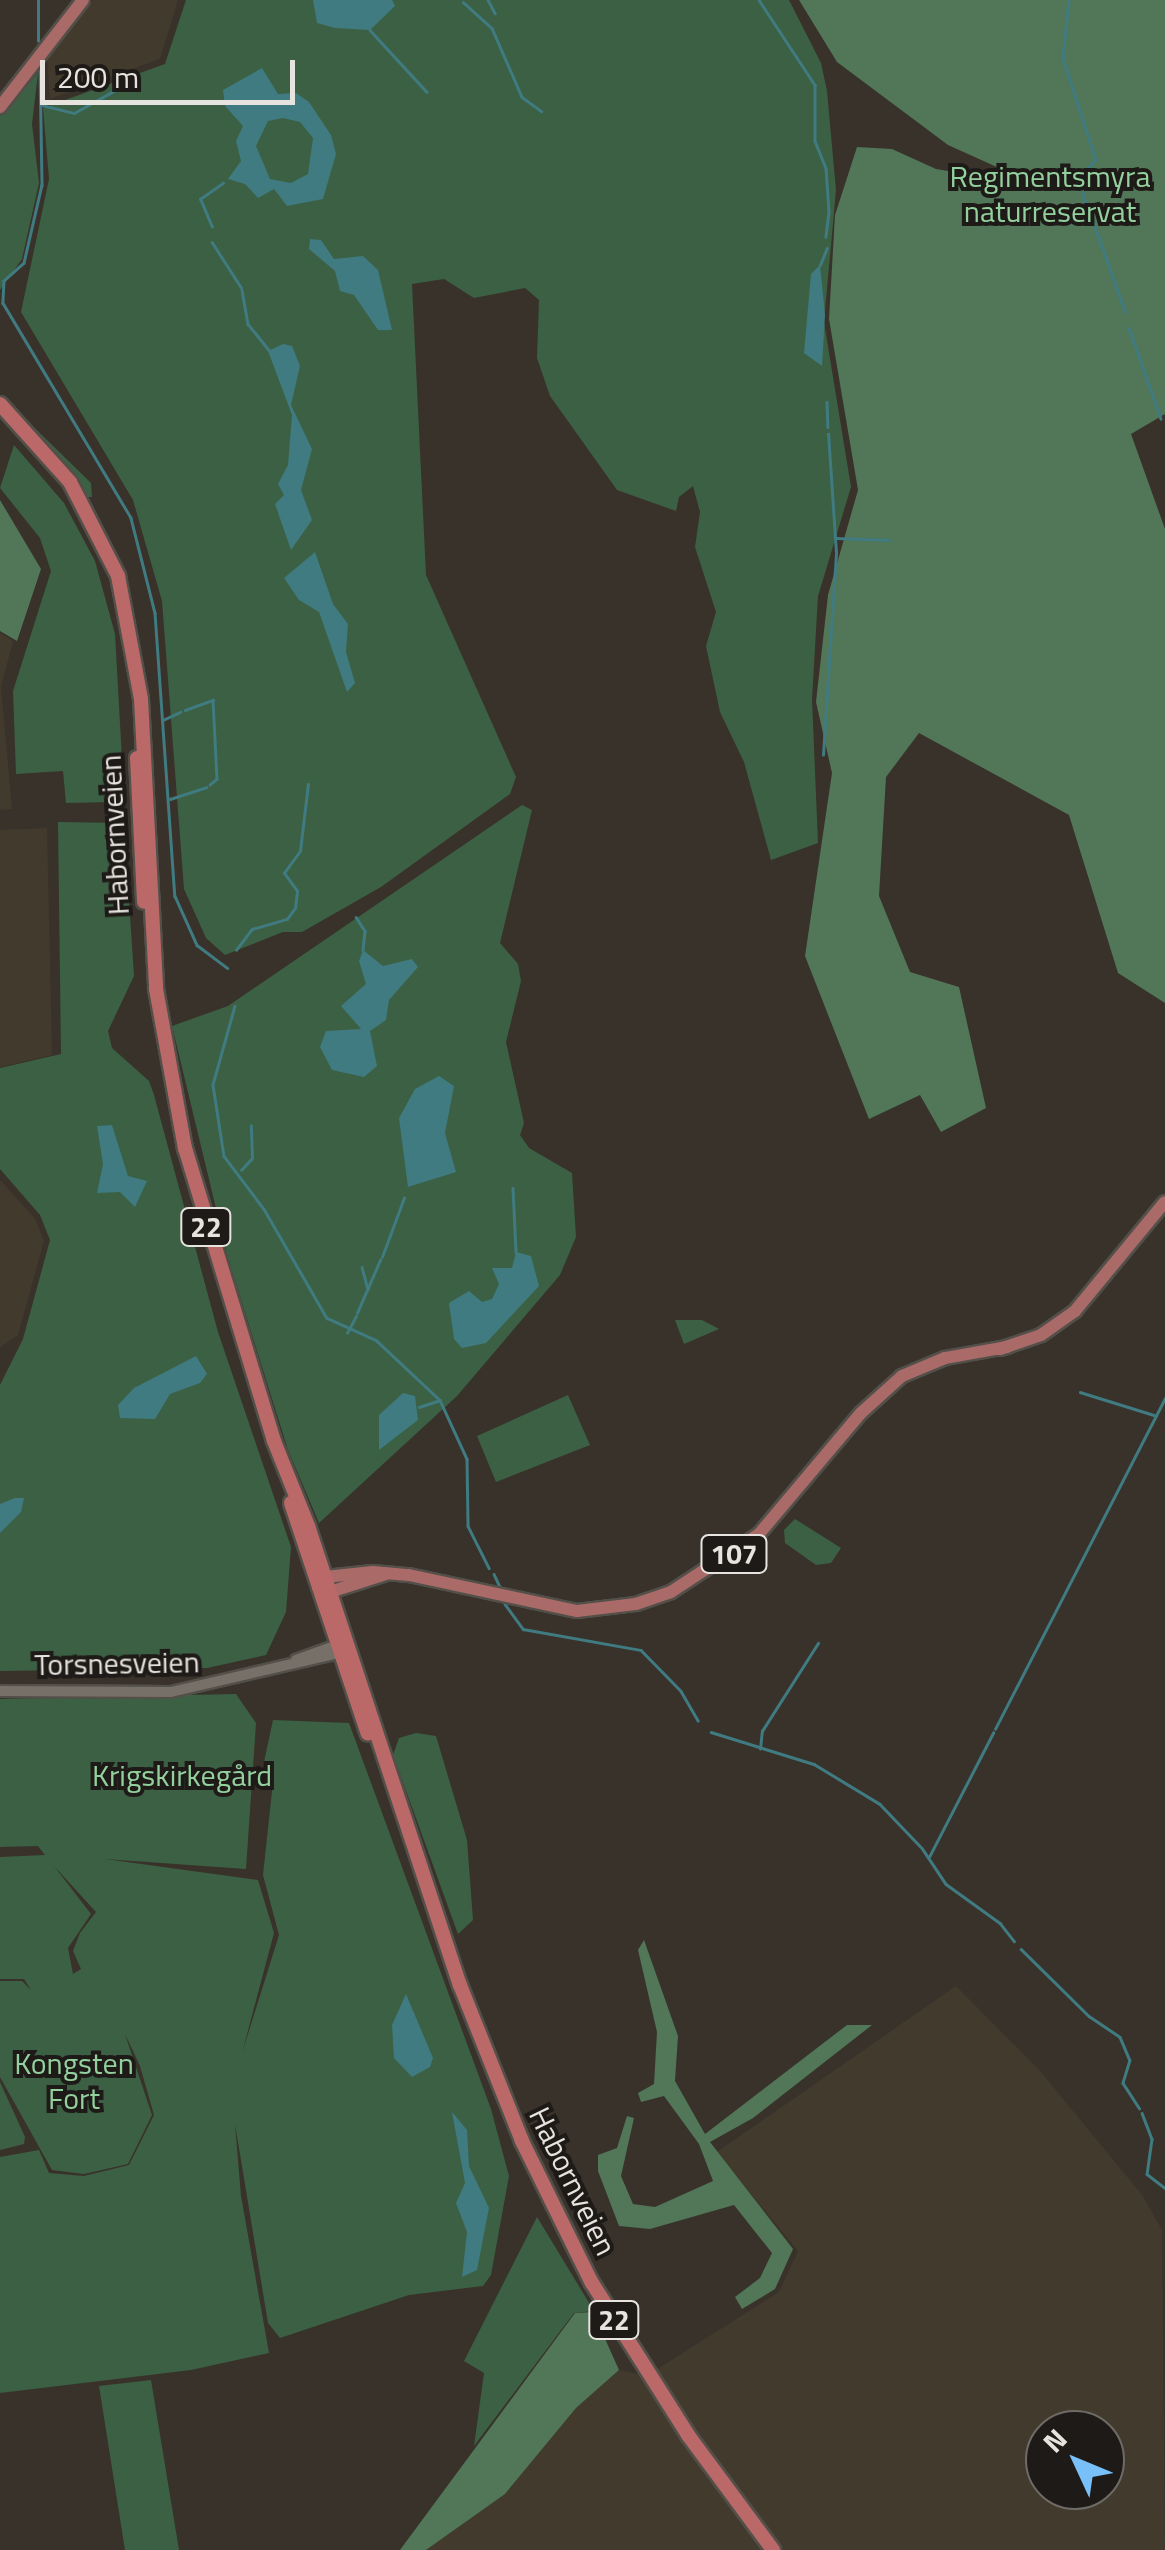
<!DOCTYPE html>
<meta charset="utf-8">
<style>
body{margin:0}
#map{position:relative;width:1165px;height:2550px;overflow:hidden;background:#38322b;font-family:"Titillium Web",sans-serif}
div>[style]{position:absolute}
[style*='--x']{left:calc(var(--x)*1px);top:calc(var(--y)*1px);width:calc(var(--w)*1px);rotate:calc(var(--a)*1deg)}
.built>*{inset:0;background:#433a2e}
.green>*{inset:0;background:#3c6043}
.forest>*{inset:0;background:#517658}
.water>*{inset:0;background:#3f7b81}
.stream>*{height:2.5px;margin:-1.25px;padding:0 1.25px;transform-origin:1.25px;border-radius:1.25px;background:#3f7b81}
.roads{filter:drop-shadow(2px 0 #534f49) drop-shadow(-2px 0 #534f49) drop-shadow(0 2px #534f49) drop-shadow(0 -2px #534f49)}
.tertiary>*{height:10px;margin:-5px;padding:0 5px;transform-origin:5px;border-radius:5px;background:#767068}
.primary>*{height:12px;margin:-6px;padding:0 6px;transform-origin:6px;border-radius:6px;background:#aa6b68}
.trunk>*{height:14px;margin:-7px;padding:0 7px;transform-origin:7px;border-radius:7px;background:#bb6968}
span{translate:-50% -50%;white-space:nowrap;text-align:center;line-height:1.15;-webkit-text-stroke:8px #1d1a17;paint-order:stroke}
.shield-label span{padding:2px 8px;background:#1d1a17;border:2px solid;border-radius:8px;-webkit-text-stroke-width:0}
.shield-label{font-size:28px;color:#e7e4df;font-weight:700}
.park-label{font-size:30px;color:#93d09e}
.street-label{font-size:30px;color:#e7e4df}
.north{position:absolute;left:1025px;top:2410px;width:100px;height:100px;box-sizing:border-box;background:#1d1a17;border:2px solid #6e6b67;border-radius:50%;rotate:314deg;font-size:28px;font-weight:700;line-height:40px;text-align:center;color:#e7e4df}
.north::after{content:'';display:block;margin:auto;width:35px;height:45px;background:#79bff8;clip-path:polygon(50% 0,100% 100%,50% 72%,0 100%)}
.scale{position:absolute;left:40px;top:60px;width:255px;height:45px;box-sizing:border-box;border:5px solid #e7e4df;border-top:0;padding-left:12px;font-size:30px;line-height:35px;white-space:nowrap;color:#e7e4df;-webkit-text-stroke:8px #1d1a17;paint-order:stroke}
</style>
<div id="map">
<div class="built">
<div style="clip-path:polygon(93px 0,178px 0,160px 59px,50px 99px,47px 58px)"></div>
<div style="clip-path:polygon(0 633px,13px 641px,1px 687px,12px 809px,0 810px)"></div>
<div style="clip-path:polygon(47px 828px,52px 1055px,0 1067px,0 830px)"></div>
<div style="clip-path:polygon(0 1180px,36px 1220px,44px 1241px,18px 1335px,0 1347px)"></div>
<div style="clip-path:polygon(evenodd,956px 1986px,1040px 2071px,1143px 2196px,1162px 2230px,1165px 2550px,426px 2550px,505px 2494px,576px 2408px,619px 2370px,642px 2375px,659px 2368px,779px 2292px,798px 2251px,717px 2152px,956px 1986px,1045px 2430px,1105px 2430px,1105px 2490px,1045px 2490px,1045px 2430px)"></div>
</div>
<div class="green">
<div style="clip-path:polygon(186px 0,789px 0,821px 63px,827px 91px,836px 190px,824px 322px,851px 487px,818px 596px,812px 699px,818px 843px,771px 860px,744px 762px,720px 712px,706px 646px,716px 612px,695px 547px,700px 512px,693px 486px,679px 497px,676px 511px,617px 490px,550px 396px,537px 358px,539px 300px,525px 288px,474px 298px,444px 279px,412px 284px,426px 575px,516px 777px,510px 794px,381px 887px,302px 932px,283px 932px,225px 955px,206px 938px,184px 889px,162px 601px,133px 500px,21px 312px,49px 179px,43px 108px,165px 64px)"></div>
<div style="clip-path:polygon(38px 73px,32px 124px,39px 183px,22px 259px,0 290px,0 116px)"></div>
<div style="clip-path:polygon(0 394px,91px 483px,92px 497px,86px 497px)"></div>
<div style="clip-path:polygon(14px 445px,64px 503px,95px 561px,115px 634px,123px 777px,112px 802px,66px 803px,63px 771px,16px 774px,13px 691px,51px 571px,40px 538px,0 488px)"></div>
<div style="clip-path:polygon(522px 805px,532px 810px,500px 943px,518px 964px,521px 981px,506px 1042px,524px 1123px,520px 1135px,529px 1148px,572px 1173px,576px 1237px,560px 1275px,457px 1396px,319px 1523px,288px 1450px,228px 1258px,172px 1026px,228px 1006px)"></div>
<div style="clip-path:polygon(58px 822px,118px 823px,125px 839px,134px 976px,108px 1031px,112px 1048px,149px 1081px,154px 1095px,218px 1332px,291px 1547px,286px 1612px,266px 1655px,207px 1668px,0 1671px,0 1385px,23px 1339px,50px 1240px,40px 1215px,0 1169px,0 1068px,61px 1054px)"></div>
<div style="clip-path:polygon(675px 1320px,702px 1320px,719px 1329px,684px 1344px)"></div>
<div style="clip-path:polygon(568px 1395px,590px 1445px,496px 1482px,477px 1436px)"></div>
<div style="clip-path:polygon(795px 1519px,841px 1548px,831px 1563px,816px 1565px,785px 1543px,784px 1530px)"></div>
<div style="clip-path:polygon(evenodd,236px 1694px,256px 1723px,246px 1869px,105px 1859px,258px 1880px,274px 1933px,242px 2053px,279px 1935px,263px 1875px,273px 1782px,264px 1762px,273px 1720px,349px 1723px,491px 2109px,509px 2176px,491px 2275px,483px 2286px,409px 2295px,280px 2338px,268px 2323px,235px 2124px,241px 2196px,269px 2353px,191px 2370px,0 2393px,0 2157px,39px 2150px,49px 2173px,84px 2176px,129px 2165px,154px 2115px,140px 2066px,125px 2034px,152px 2115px,128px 2164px,84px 2174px,52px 2170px,0 2077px,0 1981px,22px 1981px,31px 1990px,24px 1979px,0 1979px,0 1857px,45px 1855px,38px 1846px,0 1847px,0 1699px,236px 1694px,54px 1866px,96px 1912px,80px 1933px,73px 1951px,81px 1969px,73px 1974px,68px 1948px,91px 1914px,54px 1866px)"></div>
<div style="clip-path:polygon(416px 1733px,436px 1736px,467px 1840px,473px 1920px,458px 1934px,393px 1755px,399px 1738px)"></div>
<div style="clip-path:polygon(0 2082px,25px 2137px,24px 2144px,0 2150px)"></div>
<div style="clip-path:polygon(537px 2217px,594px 2311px,574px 2313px,474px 2446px,484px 2373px,464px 2361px)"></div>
<div style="clip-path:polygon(151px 2380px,179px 2550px,125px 2550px,99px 2386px)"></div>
</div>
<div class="forest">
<div style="clip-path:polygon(799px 0,1165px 0,1165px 414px,1131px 434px,1165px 529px,1165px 1003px,1118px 973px,1069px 815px,919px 733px,886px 777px,879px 896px,910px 972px,959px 987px,986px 1108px,941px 1132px,920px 1095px,869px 1119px,805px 956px,832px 773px,816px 702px,828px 595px,858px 490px,829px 319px,835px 215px,857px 147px,892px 149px,936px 169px,1002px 180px,999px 168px,948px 145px,837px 62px)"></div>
<div style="clip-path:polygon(0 500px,41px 569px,17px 641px,0 631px)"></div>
<div style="clip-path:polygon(644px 1940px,678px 2036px,675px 2081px,705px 2134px,847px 2025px,872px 2025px,753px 2118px,710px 2142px,793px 2249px,775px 2289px,742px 2309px,735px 2297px,760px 2278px,772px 2253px,734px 2205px,650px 2229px,619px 2226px,598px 2171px,598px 2155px,617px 2148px,627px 2116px,634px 2118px,621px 2176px,633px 2204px,655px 2207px,713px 2181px,699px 2144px,664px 2096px,641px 2102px,638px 2093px,654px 2084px,657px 2032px,638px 1950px)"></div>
<div style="clip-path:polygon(593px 2312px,619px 2370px,576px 2408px,505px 2494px,426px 2550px,400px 2550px,575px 2313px)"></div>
</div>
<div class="water">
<div style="clip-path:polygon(313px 0,392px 0,395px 6px,370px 30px,335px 28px,317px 23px)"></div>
<div style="clip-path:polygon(evenodd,262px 68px,278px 94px,296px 93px,309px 102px,331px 135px,336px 154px,323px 199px,287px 206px,274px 189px,258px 198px,245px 184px,228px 179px,241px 161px,236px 141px,243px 126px,225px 106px,223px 90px,262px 68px,283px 118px,300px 122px,313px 138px,308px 174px,291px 183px,270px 179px,256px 146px,268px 121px,283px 118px)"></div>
<div style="clip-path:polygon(321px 240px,334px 259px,363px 256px,378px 270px,392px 330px,378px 330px,354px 295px,340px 291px,335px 271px,309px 249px,310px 239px)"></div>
<div style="clip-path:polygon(820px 265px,825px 315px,822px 366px,804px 353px,811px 274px)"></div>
<div style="clip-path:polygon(283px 344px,292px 346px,300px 366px,291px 405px,312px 449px,301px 490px,312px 520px,291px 550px,275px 504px,284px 495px,278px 484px,288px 465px,292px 415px,268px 351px)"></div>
<div style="clip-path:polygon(315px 552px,333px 604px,348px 624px,346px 652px,355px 683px,347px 692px,319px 612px,299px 600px,284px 578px)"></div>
<div style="clip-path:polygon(363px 950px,383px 966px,412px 959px,418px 967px,389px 1000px,386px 1020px,370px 1031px,377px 1066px,364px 1077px,332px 1070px,320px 1047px,326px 1031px,361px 1029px,341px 1006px,366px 984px,359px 961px)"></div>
<div style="clip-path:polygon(439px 1076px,454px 1086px,445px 1133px,456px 1172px,408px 1187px,399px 1118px,415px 1089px)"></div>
<div style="clip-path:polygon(112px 1125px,128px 1176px,147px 1181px,135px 1207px,120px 1192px,97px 1193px,103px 1164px,97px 1126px)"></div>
<div style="clip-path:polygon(516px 1252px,531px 1256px,539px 1286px,486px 1343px,462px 1348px,454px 1339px,449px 1303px,469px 1291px,482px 1302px,492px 1299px,499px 1284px,492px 1268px,512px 1268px)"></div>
<div style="clip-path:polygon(196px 1356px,207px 1374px,200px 1383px,170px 1394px,155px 1419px,120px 1418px,118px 1405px,134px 1388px)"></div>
<div style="clip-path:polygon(403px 1393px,415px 1396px,418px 1420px,379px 1450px,379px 1415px)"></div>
<div style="clip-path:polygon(15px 1498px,24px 1498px,21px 1512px,0 1533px,0 1504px)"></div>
<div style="clip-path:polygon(406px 1994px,433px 2058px,430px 2067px,412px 2077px,394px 2058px,392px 2025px)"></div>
<div style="clip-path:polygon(452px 2112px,467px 2130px,469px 2166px,489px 2208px,477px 2270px,462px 2277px,467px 2232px,456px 2203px,465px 2183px)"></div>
</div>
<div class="stream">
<div style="--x:488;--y:0;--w:15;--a:62"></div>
<div style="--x:759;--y:0;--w:102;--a:56.6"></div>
<div style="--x:815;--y:85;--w:56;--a:90"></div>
<div style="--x:815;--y:141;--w:29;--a:68"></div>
<div style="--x:826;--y:168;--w:44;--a:86.1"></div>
<div style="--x:829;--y:212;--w:25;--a:97"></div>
<div style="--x:1069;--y:0;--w:58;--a:95.9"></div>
<div style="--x:1063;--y:58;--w:107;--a:72.1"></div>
<div style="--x:1096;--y:160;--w:25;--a:133"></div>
<div style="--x:1079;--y:178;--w:27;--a:75"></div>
<div style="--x:463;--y:2;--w:39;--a:42"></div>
<div style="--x:492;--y:28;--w:75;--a:66.5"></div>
<div style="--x:522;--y:97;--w:24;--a:36"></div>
<div style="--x:370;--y:30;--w:84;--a:47.4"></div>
<div style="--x:38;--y:41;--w:41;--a:-90"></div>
<div style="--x:40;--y:68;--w:117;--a:89"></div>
<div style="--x:42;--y:185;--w:80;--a:103"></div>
<div style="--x:24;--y:263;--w:27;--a:138"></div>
<div style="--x:4;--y:281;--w:22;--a:93"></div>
<div style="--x:3;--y:303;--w:250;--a:59.2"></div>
<div style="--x:131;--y:518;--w:98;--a:75.8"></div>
<div style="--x:155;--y:613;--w:284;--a:86"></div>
<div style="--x:175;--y:896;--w:54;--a:65.8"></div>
<div style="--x:197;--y:945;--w:38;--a:37"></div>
<div style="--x:42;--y:105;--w:33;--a:14"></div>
<div style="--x:74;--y:113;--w:56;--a:-28.9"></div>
<div style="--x:1093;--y:221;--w:96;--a:70.4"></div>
<div style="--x:212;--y:227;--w:30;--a:-113"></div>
<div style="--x:200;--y:199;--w:28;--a:-35"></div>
<div style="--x:212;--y:242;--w:54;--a:57.2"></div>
<div style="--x:820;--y:265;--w:18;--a:-68"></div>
<div style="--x:242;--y:290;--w:35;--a:80"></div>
<div style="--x:248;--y:324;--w:33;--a:51"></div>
<div style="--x:1129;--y:328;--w:96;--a:70.6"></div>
<div style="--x:827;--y:402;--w:25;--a:88"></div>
<div style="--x:836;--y:538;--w:53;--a:2.2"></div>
<div style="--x:185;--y:710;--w:30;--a:-20"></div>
<div style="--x:213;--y:700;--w:79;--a:87.1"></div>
<div style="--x:217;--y:779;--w:9;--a:139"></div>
<div style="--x:163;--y:720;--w:19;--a:-25"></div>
<div style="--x:823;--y:755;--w:202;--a:-86.3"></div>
<div style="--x:836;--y:553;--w:119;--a:-93.8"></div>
<div style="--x:170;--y:799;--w:38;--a:-18"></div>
<div style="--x:356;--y:917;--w:17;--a:57"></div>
<div style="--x:365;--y:931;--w:19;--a:96"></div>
<div style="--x:236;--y:950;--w:26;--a:-53"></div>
<div style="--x:252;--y:929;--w:36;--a:-16"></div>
<div style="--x:287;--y:919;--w:14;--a:-54"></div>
<div style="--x:295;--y:908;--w:17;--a:-83"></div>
<div style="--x:297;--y:891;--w:22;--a:-126"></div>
<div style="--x:284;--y:873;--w:27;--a:-54"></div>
<div style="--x:300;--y:851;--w:67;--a:-83.2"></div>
<div style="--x:235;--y:1006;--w:82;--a:105.6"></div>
<div style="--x:213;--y:1085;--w:72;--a:81.2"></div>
<div style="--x:224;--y:1156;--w:66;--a:53"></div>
<div style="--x:264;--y:1209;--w:126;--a:60"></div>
<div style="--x:327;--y:1318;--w:54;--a:24.2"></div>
<div style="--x:376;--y:1340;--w:88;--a:43.2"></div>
<div style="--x:440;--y:1400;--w:65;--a:65.4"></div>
<div style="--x:467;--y:1459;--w:67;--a:89.1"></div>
<div style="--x:468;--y:1526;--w:47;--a:63.4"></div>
<div style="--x:241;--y:1170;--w:16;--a:-47"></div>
<div style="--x:252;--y:1158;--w:32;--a:-92"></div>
<div style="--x:513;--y:1188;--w:64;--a:87.3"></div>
<div style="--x:382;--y:1257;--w:63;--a:-69.6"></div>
<div style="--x:362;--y:1267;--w:23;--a:75"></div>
<div style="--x:357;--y:1313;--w:58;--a:-66.5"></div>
<div style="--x:347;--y:1333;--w:19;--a:-62"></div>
<div style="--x:1080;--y:1392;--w:77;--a:17.3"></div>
<div style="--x:419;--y:1407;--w:22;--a:-18"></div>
<div style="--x:494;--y:1574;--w:19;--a:65"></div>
<div style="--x:505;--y:1604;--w:31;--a:54"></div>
<div style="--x:523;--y:1629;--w:120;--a:10.1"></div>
<div style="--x:641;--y:1650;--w:57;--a:45.7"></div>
<div style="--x:681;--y:1691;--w:34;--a:60"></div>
<div style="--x:995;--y:1729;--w:372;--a:-62.8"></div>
<div style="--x:711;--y:1732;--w:108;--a:17.3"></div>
<div style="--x:814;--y:1764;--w:77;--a:31.2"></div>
<div style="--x:880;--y:1804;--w:59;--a:46.4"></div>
<div style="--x:760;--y:1749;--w:18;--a:-84"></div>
<div style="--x:762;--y:1731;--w:104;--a:-57.5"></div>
<div style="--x:922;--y:1848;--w:43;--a:56.3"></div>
<div style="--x:946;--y:1884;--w:67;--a:35.8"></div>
<div style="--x:1000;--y:1923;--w:23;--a:52"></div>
<div style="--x:929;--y:1857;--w:140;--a:-62.7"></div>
<div style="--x:1021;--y:1949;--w:95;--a:44.6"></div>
<div style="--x:1089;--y:2016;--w:37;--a:34"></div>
<div style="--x:1120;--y:2037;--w:25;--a:67"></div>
<div style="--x:1130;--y:2060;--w:24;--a:107"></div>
<div style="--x:1123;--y:2083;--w:30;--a:57"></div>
<div style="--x:1142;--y:2113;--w:28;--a:69"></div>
<div style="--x:1152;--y:2139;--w:35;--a:98"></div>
<div style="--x:1147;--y:2174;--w:23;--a:38"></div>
</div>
<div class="roads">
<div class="tertiary">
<div style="--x:296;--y:1660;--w:47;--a:-20"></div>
<div style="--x:0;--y:1691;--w:171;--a:0.3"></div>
<div style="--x:171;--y:1692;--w:177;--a:-13.1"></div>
</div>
<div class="primary">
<div style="--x:0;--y:107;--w:135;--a:-52.2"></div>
<div style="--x:1000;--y:1349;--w:43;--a:-18.9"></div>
<div style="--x:1041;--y:1335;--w:42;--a:-35.2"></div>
<div style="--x:1075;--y:1311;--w:141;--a:-50.5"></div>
<div style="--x:386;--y:1574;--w:59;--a:162.2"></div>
<div style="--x:330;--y:1592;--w:13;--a:-157"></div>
<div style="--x:318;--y:1587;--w:12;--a:-55"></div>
<div style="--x:325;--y:1577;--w:48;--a:-5.9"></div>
<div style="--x:373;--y:1572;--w:36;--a:5"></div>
<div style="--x:409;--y:1575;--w:172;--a:12.1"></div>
<div style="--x:577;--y:1611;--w:59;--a:-6.8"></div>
<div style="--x:636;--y:1604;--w:37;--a:-19"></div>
<div style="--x:671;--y:1592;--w:105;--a:-33.4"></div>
<div style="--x:759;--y:1534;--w:158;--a:-49.9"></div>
<div style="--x:861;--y:1413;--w:55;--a:-42.1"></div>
<div style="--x:902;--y:1376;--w:47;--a:-22.7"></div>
<div style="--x:945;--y:1358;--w:63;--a:-10.1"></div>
</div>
<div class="trunk">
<div style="--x:0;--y:404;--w:105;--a:48.1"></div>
<div style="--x:70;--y:482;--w:106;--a:62.9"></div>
<div style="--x:118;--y:576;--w:125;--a:79.4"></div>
<div style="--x:141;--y:699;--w:290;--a:87"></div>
<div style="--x:156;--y:989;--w:162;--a:79.7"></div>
<div style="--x:185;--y:1148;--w:306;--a:73.1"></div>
<div style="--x:274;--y:1441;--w:92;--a:68.2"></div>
<div style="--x:308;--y:1526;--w:484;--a:71.7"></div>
<div style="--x:460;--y:1985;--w:168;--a:68.3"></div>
<div style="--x:522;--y:2141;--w:158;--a:63.8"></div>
<div style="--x:592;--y:2283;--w:180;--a:57.7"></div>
<div style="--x:688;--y:2435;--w:143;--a:53.5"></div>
<div style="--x:137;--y:758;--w:144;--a:87.2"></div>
<div style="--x:291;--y:1503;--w:243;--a:71.6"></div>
</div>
</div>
<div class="shield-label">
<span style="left:206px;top:1227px">22</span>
<span style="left:734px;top:1554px">107</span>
<span style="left:614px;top:2320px">22</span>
</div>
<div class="park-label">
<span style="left:1050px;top:193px">Regimentsmyra<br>naturreservat</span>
<span style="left:182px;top:1775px">Krigskirkegård</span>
<span style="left:74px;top:2080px">Kongsten<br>Fort</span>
</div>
<div class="street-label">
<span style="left:114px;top:835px;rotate:-93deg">Habornveien</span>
<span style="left:117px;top:1663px;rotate:-1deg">Torsnesveien</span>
<span style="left:573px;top:2181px;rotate:64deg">Habornveien</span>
</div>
<div class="north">N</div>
<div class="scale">200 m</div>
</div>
